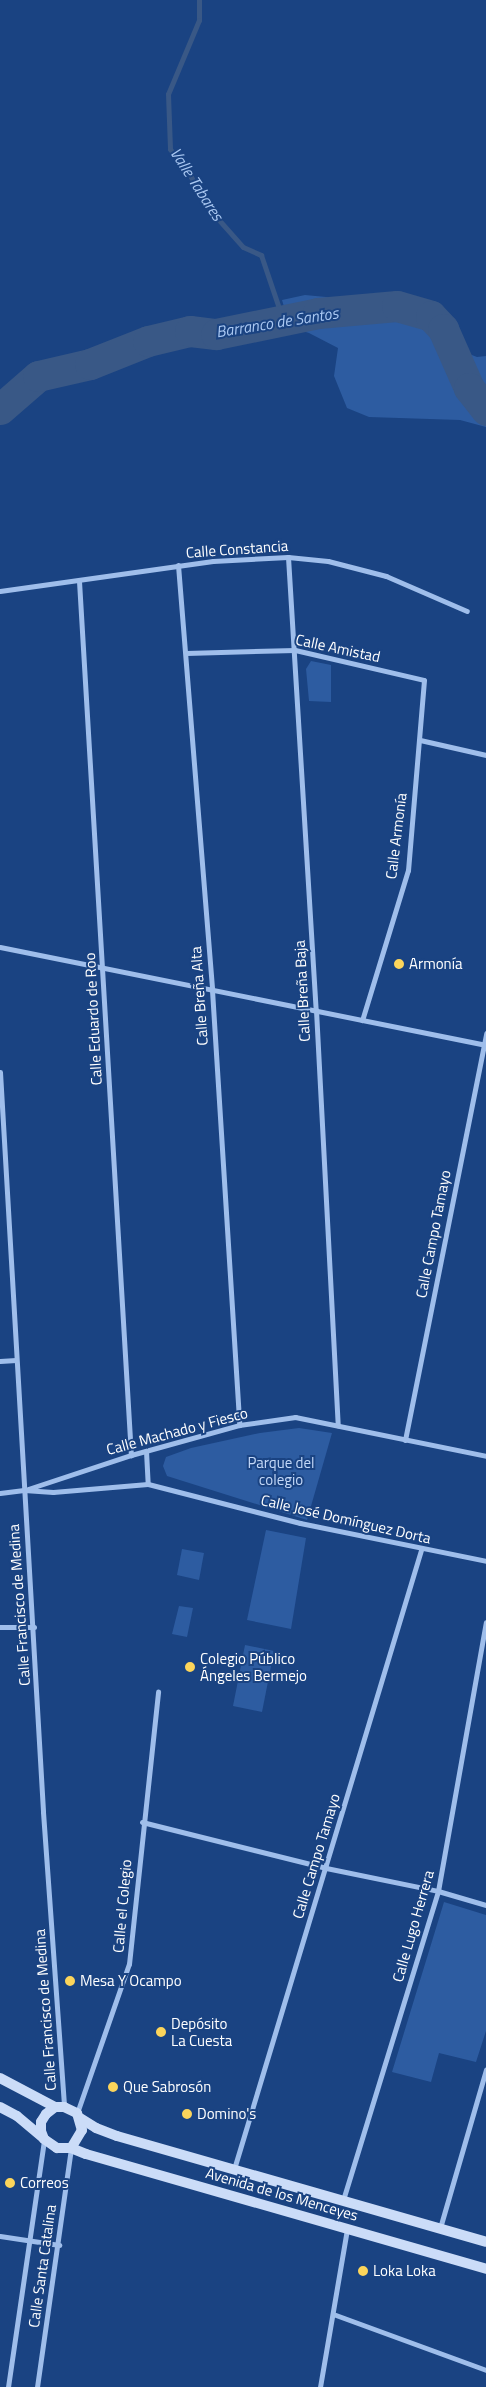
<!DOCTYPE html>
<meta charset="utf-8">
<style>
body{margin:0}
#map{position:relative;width:486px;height:2387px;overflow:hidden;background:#1a4382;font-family:"Titillium Web",sans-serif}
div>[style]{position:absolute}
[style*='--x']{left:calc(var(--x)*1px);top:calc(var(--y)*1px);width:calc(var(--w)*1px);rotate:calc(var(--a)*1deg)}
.green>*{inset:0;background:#2d5ca1}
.stream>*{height:5px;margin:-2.5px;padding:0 2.5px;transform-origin:2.5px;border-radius:2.5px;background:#395886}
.river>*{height:31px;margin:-15.5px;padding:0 15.5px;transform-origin:15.5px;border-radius:15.5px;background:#395886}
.street>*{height:5px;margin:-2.5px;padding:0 2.5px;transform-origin:2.5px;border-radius:2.5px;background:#9fbeeb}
.secondary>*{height:10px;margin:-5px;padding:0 5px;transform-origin:5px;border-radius:5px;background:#cbdcf8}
.dots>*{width:14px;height:14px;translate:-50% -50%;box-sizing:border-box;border:2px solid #1a4382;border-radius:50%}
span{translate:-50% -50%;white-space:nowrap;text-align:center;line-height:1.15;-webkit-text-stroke:4px #1a4382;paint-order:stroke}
.street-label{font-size:15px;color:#fff}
.poi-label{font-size:15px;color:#fff}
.left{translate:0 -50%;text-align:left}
.park-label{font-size:15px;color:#c4d9f8}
.water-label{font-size:16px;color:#aac8f2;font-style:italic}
</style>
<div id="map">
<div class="green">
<div style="clip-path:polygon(305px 295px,326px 297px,411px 319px,431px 329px,441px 343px,477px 357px,486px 356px,486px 427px,460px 420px,369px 417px,347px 408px,334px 376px,338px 348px,309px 333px,290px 327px,282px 300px)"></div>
<div style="clip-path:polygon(311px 661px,331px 665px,331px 702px,309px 701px,306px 669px)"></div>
<div style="clip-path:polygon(299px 1428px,332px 1433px,307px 1520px,167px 1476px,163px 1466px,166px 1457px,191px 1448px,260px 1433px)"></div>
<div style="clip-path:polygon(266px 1530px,306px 1538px,291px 1629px,247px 1620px)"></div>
<div style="clip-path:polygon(182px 1549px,204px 1553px,199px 1580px,177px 1575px)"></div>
<div style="clip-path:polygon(179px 1606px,193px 1608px,187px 1637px,172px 1634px)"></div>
<div style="clip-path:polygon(245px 1645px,274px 1651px,262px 1712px,233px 1706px)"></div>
<div style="clip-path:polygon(444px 1902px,486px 1915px,486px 2031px,476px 2062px,439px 2053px,431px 2082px,392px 2072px)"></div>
</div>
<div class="stream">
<div style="--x:199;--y:0;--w:20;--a:90"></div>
<div style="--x:199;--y:20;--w:80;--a:112.7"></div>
<div style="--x:168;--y:94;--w:55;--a:87.9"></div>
<div style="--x:170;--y:149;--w:35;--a:53"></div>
<div style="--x:191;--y:177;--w:39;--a:60"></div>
<div style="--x:211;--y:211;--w:48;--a:48.4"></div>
<div style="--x:243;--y:247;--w:20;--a:24"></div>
<div style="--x:261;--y:255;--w:69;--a:71.3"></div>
</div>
<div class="river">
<div style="--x:0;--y:409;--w:50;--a:-41"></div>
<div style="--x:38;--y:376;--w:53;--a:-13"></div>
<div style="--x:90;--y:364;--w:62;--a:-21.6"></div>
<div style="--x:148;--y:341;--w:43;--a:-13.4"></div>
<div style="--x:190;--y:331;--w:26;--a:7"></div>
<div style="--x:216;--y:334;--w:104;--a:-11.6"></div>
<div style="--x:318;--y:313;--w:79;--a:-5.1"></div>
<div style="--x:397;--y:306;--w:35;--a:16"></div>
<div style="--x:431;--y:316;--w:18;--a:47"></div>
<div style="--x:443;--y:329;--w:64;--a:66.2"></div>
<div style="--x:469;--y:388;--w:28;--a:52"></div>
</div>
<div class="street">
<div style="--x:288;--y:557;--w:454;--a:86.5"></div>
<div style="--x:316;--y:1010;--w:416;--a:87"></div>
<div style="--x:178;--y:565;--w:426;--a:85.4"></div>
<div style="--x:212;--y:990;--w:436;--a:86.4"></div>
<div style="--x:79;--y:581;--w:876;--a:86.6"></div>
<div style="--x:0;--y:591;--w:215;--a:-8"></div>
<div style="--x:213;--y:561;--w:75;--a:-3.1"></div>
<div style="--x:288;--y:557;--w:40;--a:5.7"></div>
<div style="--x:328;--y:561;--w:60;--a:14.5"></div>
<div style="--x:386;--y:576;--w:88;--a:23.4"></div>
<div style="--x:186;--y:653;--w:109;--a:-1.6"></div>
<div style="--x:295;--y:650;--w:132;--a:13.1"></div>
<div style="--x:424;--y:680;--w:191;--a:94.8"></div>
<div style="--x:408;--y:870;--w:157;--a:107"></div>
<div style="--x:420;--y:740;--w:68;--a:12.8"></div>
<div style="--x:0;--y:947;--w:496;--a:11.4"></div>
<div style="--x:0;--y:1072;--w:741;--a:86.67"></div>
<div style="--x:43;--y:1812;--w:296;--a:85.9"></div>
<div style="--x:0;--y:1361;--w:16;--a:-4"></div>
<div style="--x:405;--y:1440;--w:415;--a:-78.7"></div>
<div style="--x:146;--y:1451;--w:33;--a:87"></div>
<div style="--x:28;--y:1489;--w:108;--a:-18.3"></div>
<div style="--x:131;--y:1455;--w:112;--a:-15.5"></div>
<div style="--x:239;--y:1425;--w:57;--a:-8.1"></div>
<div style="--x:295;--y:1417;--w:195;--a:11.5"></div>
<div style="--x:0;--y:1493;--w:24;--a:-7"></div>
<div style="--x:24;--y:1490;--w:29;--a:4"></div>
<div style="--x:53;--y:1492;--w:95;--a:-4.8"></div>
<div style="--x:148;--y:1484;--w:157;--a:14.4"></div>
<div style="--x:300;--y:1523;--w:190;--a:11.5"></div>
<div style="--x:0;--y:1627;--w:34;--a:0"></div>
<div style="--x:142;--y:1822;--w:190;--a:14"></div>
<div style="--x:326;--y:1868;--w:114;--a:11.6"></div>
<div style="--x:438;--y:1891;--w:50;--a:16.3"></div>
<div style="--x:77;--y:2113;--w:158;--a:-70.8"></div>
<div style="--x:129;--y:1964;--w:274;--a:-83.9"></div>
<div style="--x:234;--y:2169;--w:647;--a:-73.19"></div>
<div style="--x:343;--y:2200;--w:323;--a:-72.9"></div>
<div style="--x:438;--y:1891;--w:273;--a:-79.9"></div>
<div style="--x:440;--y:2228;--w:165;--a:-73.8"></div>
<div style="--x:0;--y:2236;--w:60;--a:8.7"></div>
<div style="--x:333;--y:2314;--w:163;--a:20.1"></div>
<div style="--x:8;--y:2387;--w:250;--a:-81.7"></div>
<div style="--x:37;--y:2387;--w:241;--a:-81.9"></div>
<div style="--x:320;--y:2387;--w:160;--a:-80.3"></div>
</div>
<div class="secondary">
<div style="--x:0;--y:2078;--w:62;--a:27.8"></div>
<div style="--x:0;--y:2107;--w:19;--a:28"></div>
<div style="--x:17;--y:2116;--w:35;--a:40"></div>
<div style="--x:44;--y:2139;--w:16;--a:35"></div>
<div style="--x:57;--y:2148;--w:14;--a:0"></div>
<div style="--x:71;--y:2148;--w:16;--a:22"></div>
<div style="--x:86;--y:2154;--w:416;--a:16"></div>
<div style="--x:80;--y:2118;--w:19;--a:32"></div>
<div style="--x:96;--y:2128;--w:22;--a:21"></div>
<div style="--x:117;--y:2136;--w:384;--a:16"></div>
<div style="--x:44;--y:2139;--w:9;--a:-111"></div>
<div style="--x:41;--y:2131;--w:9;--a:-90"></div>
<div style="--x:41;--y:2122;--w:9;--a:-58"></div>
<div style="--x:46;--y:2114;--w:11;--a:-38"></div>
<div style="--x:55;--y:2107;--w:9;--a:0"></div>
<div style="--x:64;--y:2107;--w:14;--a:25"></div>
<div style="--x:77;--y:2113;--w:18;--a:74"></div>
<div style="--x:82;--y:2130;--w:21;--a:121"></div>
</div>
<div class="dots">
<div style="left:399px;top:964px;background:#fcd55b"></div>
<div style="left:190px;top:1667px;background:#fcd55b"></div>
<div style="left:70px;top:1981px;background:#fcd55b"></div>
<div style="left:161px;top:2032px;background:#fcd55b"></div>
<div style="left:113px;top:2087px;background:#fcd55b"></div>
<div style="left:187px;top:2114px;background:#fcd55b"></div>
<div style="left:10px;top:2183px;background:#fcd55b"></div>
<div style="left:363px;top:2271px;background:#fcd55b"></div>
</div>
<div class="street-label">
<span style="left:237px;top:549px;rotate:-4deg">Calle Constancia</span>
<span style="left:338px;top:648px;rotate:12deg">Calle Amistad</span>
<span style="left:396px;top:836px;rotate:-83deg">Calle Armonía</span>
<span style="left:302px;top:991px;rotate:-93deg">Calle Breña Baja</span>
<span style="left:199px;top:996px;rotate:-94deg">Calle Breña Alta</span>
<span style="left:93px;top:1019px;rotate:-93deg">Calle Eduardo de Roo</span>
<span style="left:433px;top:1234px;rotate:-79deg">Calle Campo Tamayo</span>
<span style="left:177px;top:1431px;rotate:-15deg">Calle Machado y Fiesco</span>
<span style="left:346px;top:1519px;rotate:13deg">Calle José Domínguez Dorta</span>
<span style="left:19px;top:1605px;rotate:-94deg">Calle Francisco de Medina</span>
<span style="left:316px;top:1856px;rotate:-73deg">Calle Campo Tamayo</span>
<span style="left:122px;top:1906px;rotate:-85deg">Calle el Colegio</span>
<span style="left:413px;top:1926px;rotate:-74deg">Calle Lugo Herrera</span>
<span style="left:45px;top:2010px;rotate:-94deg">Calle Francisco de Medina</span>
<span style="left:282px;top:2194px;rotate:16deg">Avenida de los Menceyes</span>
<span style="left:42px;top:2266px;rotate:-82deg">Calle Santa Catalina</span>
</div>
<div class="poi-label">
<span class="left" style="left:409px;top:964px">Armonía</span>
<span class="left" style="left:200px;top:1667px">Colegio Público<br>Ángeles Bermejo</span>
<span class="left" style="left:80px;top:1981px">Mesa Y Ocampo</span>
<span class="left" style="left:171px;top:2032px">Depósito<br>La Cuesta</span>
<span class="left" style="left:123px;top:2087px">Que Sabrosón</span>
<span class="left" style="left:197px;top:2114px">Domino's</span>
<span class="left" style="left:20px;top:2183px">Correos</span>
<span class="left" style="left:373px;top:2271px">Loka Loka</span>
</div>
<div class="park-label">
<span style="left:281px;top:1471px">Parque del<br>colegio</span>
</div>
<div class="water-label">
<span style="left:197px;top:184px;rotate:57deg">Valle Tabares</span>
<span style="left:277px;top:322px;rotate:-9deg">Barranco de Santos</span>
</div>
</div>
